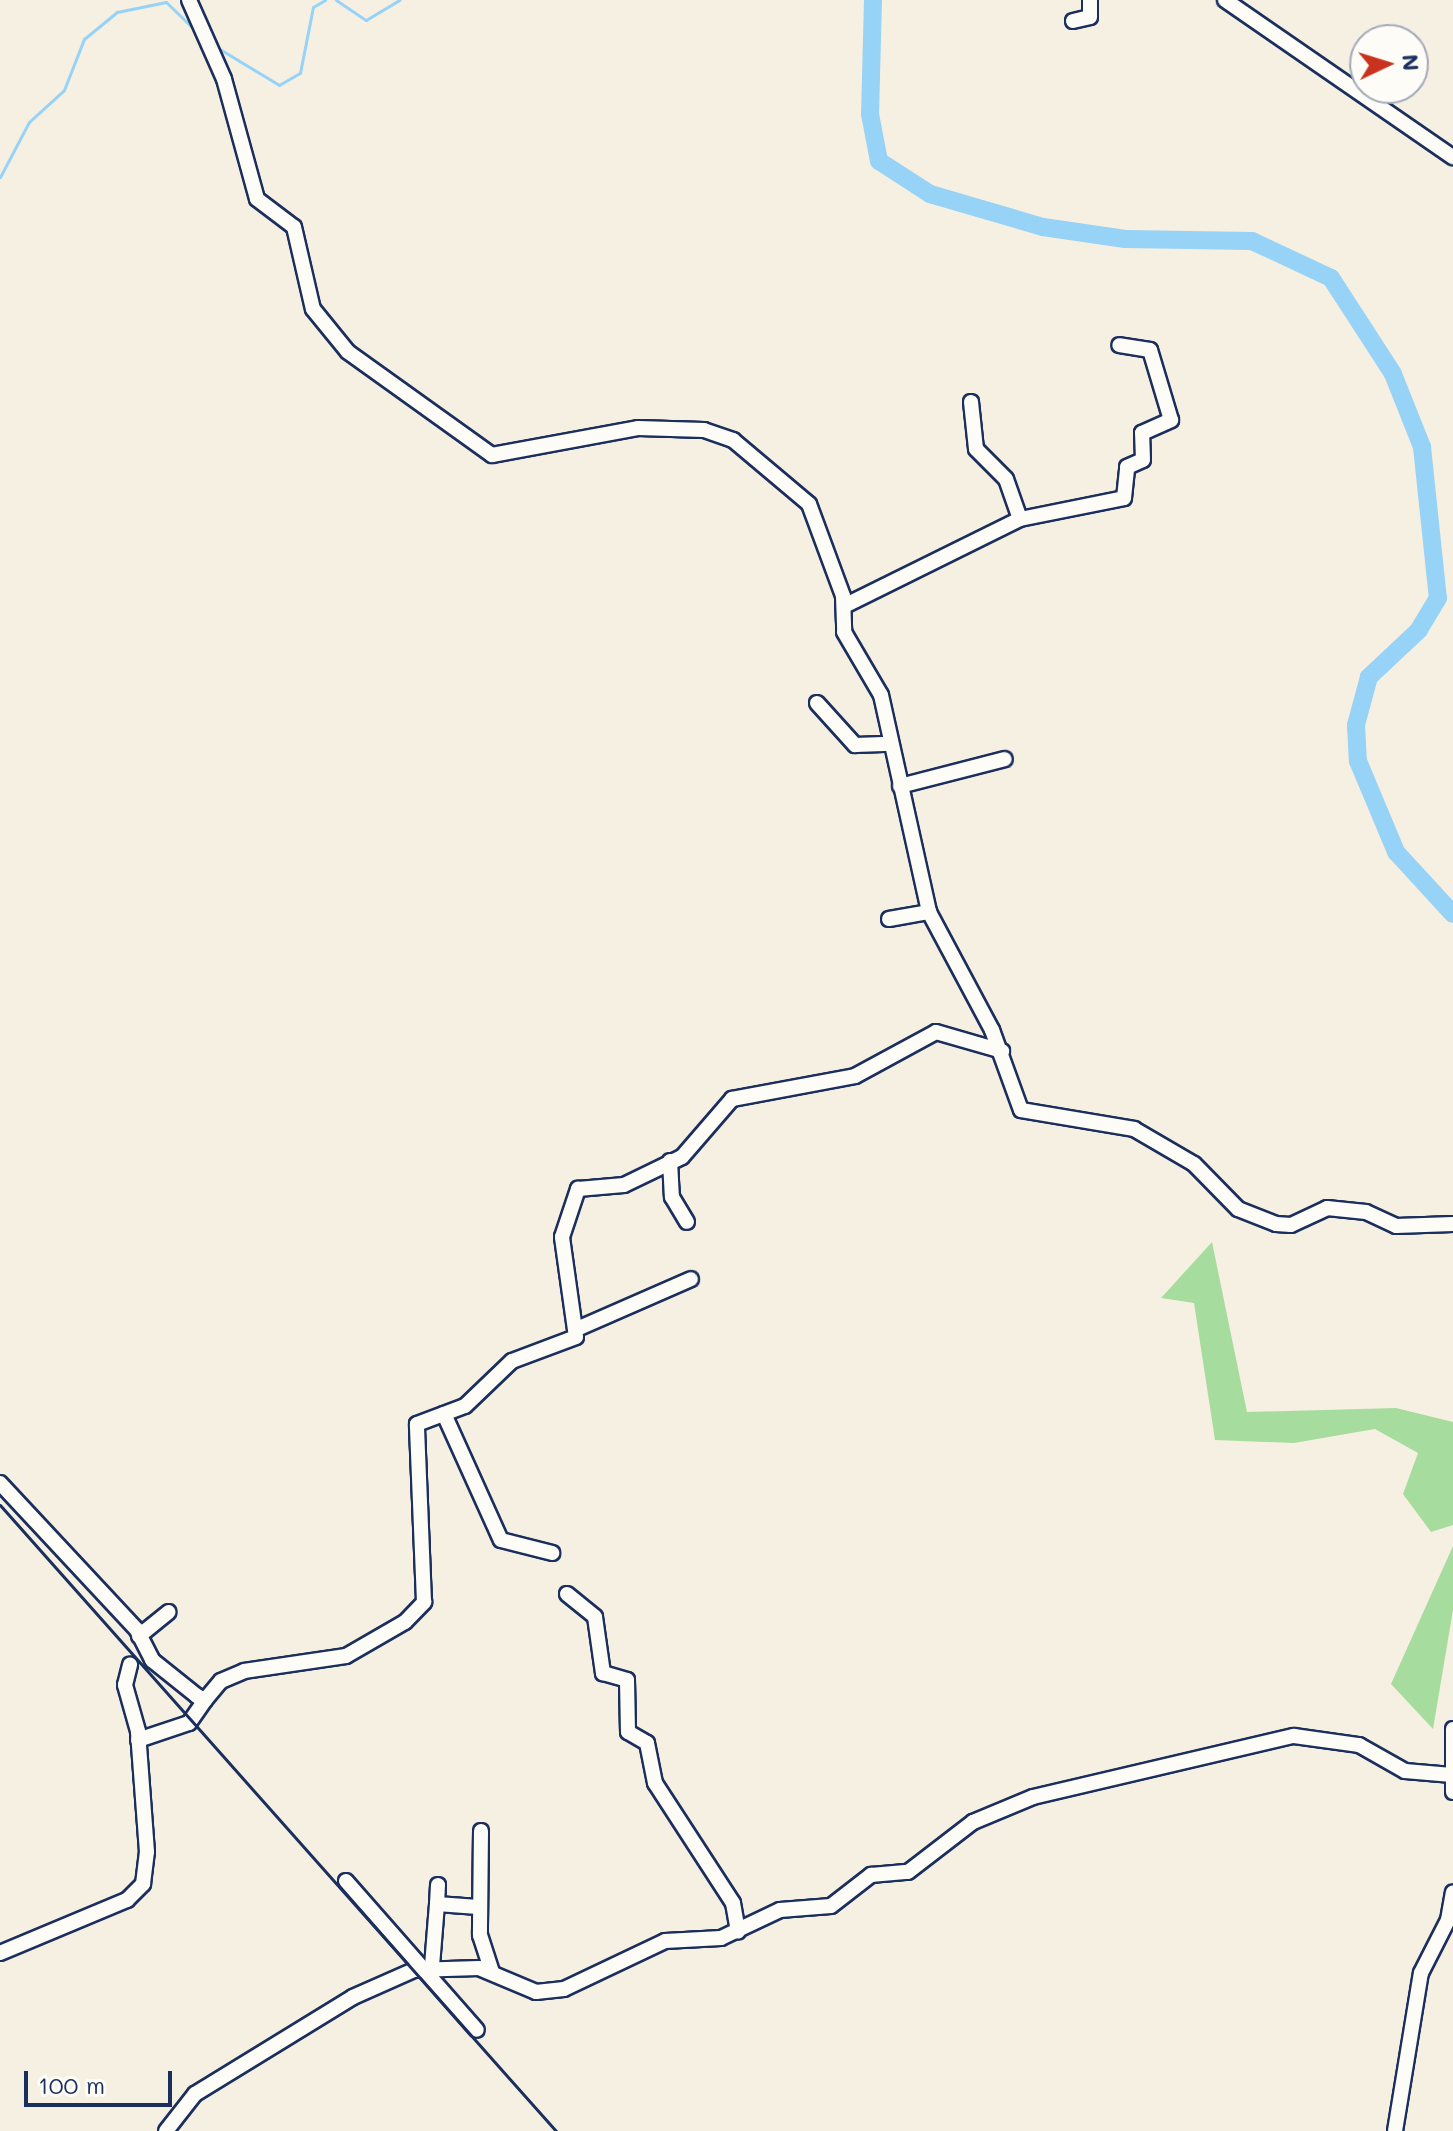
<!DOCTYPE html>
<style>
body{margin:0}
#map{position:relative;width:1453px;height:2131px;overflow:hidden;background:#f6f0e2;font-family:Mali,sans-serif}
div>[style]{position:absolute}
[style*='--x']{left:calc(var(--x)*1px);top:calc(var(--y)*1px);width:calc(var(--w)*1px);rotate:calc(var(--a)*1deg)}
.green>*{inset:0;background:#a7dc9f}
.stream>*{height:3px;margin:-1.5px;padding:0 1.5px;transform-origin:1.5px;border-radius:1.5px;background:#97d2f7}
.river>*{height:18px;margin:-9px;padding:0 9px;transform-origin:9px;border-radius:9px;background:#97d2f7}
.roads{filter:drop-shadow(2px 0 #1b2f5e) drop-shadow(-2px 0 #1b2f5e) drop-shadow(0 2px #1b2f5e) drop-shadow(0 -2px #1b2f5e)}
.minor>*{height:14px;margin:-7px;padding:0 7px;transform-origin:7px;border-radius:7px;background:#fdfcf7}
.rail>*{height:3px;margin:-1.5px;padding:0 1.5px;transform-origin:1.5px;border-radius:1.5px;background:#1b2f5e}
span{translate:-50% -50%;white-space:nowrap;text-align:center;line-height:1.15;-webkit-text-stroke:6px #fdfcf7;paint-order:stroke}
.north{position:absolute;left:1349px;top:24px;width:80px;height:80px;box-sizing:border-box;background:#fdfcf7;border:2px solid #a3aaba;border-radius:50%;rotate:86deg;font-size:22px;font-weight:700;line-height:32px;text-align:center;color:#1b2f5e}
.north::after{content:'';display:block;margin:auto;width:28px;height:36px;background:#c8321e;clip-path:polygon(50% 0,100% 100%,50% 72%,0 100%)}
.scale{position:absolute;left:24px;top:2071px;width:148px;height:36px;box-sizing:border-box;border:4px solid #1b2f5e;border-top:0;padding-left:10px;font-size:24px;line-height:28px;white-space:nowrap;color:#1b2f5e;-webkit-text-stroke:6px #fdfcf7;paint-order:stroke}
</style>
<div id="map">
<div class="green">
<div style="clip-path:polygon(1212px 1242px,1247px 1412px,1396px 1408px,1453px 1422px,1453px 1525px,1431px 1532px,1403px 1494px,1418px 1453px,1375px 1429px,1294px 1443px,1215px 1440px,1194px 1303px,1161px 1298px)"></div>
<div style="clip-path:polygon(1453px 1546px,1453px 1610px,1433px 1729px,1391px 1684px)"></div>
</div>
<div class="stream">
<div style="--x:336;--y:0;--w:36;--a:34"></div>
<div style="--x:366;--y:20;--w:39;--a:-31"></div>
<div style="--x:218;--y:48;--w:71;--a:31.2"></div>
<div style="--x:279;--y:85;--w:24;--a:-30"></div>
<div style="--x:300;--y:73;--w:67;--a:-78.9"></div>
<div style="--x:313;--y:7;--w:14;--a:-30"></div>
<div style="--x:0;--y:177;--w:62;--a:-62.2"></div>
<div style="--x:29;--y:122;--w:47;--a:-42.4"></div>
<div style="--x:64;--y:90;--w:55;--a:-68.6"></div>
<div style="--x:84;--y:39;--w:43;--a:-39.3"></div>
<div style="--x:117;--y:12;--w:50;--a:-11.5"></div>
<div style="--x:166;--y:2;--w:46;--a:44.1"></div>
</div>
<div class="river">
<div style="--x:873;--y:0;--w:114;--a:91.5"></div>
<div style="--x:870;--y:114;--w:48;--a:79.2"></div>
<div style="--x:879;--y:161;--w:61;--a:32.9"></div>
<div style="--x:930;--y:194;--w:118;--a:16.3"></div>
<div style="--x:1043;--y:227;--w:83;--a:8.3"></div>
<div style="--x:1125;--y:239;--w:127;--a:0.9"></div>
<div style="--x:1252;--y:241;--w:87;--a:25.1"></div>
<div style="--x:1331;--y:278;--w:114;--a:57.1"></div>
<div style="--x:1393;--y:374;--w:79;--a:68.3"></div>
<div style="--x:1422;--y:447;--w:152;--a:84"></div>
<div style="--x:1438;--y:598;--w:37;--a:121"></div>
<div style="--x:1419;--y:630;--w:69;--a:136.8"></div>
<div style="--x:1369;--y:677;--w:50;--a:105.2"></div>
<div style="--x:1356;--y:725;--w:36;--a:87"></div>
<div style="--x:1358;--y:761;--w:99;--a:67.3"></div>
<div style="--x:1396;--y:852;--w:84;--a:47.4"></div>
</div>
<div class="roads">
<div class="minor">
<div style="--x:189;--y:0;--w:86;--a:66.1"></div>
<div style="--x:224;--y:79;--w:124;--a:74.6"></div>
<div style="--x:257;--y:199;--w:46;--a:37.1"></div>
<div style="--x:294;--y:227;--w:84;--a:77"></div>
<div style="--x:313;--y:309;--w:55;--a:50.9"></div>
<div style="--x:348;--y:352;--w:177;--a:35.6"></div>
<div style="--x:492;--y:455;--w:148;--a:-10.5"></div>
<div style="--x:638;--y:428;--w:66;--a:1.7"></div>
<div style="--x:704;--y:430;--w:31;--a:19"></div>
<div style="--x:733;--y:440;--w:99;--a:40.1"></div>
<div style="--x:809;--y:504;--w:98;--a:69.7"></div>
<div style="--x:843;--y:596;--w:36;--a:88"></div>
<div style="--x:844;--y:632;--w:73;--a:59.6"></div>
<div style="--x:881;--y:695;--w:222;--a:77.5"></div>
<div style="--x:929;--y:912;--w:134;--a:61.9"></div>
<div style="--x:992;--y:1030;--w:85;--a:70.1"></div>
<div style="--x:1021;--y:1110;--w:115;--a:9.5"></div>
<div style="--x:1134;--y:1129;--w:69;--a:30.3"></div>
<div style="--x:1194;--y:1164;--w:63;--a:45.6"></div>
<div style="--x:1238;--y:1209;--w:41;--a:21.5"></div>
<div style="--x:1276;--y:1224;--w:15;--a:4"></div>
<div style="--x:1291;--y:1225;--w:40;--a:-25"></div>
<div style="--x:1327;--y:1208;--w:39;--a:6"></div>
<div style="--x:1366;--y:1212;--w:33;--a:25"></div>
<div style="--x:1396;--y:1226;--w:57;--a:-2"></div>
<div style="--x:1225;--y:0;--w:277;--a:34.6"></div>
<div style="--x:1073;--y:21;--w:17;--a:-13"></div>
<div style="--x:1090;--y:17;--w:17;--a:-90"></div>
<div style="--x:971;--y:402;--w:47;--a:83.9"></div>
<div style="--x:976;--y:449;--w:42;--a:45"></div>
<div style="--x:1006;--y:479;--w:42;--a:70.7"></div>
<div style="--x:844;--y:606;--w:196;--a:-26.3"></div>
<div style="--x:1020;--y:519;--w:106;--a:-11.4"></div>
<div style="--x:1124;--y:498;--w:31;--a:-84"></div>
<div style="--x:1127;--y:467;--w:17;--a:-24"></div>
<div style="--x:1143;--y:460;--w:27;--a:-92"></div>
<div style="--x:1142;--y:433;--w:32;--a:-24"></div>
<div style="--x:1171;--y:420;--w:73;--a:-106.7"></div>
<div style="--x:1150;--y:350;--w:31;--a:-171"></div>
<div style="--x:817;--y:703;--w:57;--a:47.9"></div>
<div style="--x:855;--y:745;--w:36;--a:-2"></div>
<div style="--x:900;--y:786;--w:108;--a:-14.4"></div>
<div style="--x:889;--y:919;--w:41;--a:-9.9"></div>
<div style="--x:670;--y:1161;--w:36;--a:87"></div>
<div style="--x:672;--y:1197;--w:29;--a:59"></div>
<div style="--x:579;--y:1328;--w:122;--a:-23.6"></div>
<div style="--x:444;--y:1414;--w:138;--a:65.7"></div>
<div style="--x:501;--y:1540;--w:53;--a:14.3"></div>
<div style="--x:0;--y:1483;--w:201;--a:47"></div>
<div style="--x:137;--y:1630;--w:34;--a:63"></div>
<div style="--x:152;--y:1660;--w:58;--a:38.7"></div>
<div style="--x:197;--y:1696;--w:9;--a:27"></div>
<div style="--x:205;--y:1700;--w:25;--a:-50"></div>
<div style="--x:221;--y:1681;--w:25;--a:-23"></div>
<div style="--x:244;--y:1671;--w:103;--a:-8.4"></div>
<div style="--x:346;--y:1656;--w:68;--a:-30"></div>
<div style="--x:405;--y:1622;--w:28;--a:-46"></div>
<div style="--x:424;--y:1602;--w:178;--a:-92.3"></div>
<div style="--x:417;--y:1424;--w:51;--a:-20.6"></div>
<div style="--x:465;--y:1406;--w:65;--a:-43.8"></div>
<div style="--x:512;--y:1361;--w:68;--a:-20.6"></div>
<div style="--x:576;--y:1337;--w:101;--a:-98"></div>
<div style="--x:562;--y:1237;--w:51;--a:-71.6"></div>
<div style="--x:578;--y:1189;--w:46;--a:-5"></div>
<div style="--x:624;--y:1185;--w:64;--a:-25.8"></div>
<div style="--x:682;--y:1157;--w:77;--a:-49.2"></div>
<div style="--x:732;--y:1099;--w:125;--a:-10.6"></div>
<div style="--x:855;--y:1076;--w:92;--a:-28.5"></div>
<div style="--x:936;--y:1032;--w:69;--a:16.1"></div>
<div style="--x:567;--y:1594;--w:36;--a:39"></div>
<div style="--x:595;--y:1617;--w:57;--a:81.9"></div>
<div style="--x:603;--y:1673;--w:25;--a:16"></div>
<div style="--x:627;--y:1680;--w:52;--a:88.9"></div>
<div style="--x:628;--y:1732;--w:22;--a:30"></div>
<div style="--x:647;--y:1743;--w:41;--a:78.7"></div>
<div style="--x:655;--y:1783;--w:143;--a:57"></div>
<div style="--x:733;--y:1903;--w:29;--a:80"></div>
<div style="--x:139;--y:1636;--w:38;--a:-39"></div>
<div style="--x:1453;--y:1729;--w:63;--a:90"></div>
<div style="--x:138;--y:1740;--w:54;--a:-18.4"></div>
<div style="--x:189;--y:1723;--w:28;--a:-55"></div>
<div style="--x:481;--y:1831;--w:104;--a:90.6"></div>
<div style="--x:480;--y:1935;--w:39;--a:72"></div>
<div style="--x:346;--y:1881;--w:198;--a:48.7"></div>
<div style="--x:438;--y:1885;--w:19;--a:93"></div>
<div style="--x:437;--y:1904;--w:41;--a:4.2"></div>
<div style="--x:0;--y:1953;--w:138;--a:-22.7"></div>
<div style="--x:127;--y:1900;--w:23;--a:-45"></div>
<div style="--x:143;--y:1884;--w:32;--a:-83"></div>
<div style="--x:147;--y:1852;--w:121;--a:-94.3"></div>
<div style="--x:138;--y:1731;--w:48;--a:-105.8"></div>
<div style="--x:125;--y:1685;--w:21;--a:-76"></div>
<div style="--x:432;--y:1966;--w:62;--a:-85.4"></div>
<div style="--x:166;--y:2131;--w:47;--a:-51.9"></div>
<div style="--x:195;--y:2094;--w:185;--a:-31.5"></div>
<div style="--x:353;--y:1997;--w:67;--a:-23.9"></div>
<div style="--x:414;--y:1970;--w:65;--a:-1.8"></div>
<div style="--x:479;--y:1968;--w:62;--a:22.8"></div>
<div style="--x:536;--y:1992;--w:28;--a:-6"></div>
<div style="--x:564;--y:1989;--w:112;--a:-25.4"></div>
<div style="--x:665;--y:1941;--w:56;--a:-3.1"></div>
<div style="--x:721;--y:1938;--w:65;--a:-25.4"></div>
<div style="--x:780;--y:1910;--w:51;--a:-4.5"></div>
<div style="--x:831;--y:1906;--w:51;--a:-37.8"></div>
<div style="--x:871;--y:1875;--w:37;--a:-5"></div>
<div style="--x:908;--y:1872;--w:82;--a:-37.6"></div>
<div style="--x:973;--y:1822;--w:65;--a:-22.6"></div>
<div style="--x:1033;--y:1797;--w:268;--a:-13.2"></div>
<div style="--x:1294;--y:1736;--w:66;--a:7.9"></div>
<div style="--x:1359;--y:1745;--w:53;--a:29.5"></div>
<div style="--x:1405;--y:1771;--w:47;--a:4.9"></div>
<div style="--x:1395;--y:2131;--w:160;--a:-80.7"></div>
<div style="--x:1421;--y:1973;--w:59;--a:-63"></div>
<div style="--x:1448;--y:1920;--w:28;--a:-80"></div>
</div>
</div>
<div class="rail">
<div style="--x:0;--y:1505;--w:837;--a:48.39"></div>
</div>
<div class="north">N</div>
<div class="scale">100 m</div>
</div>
